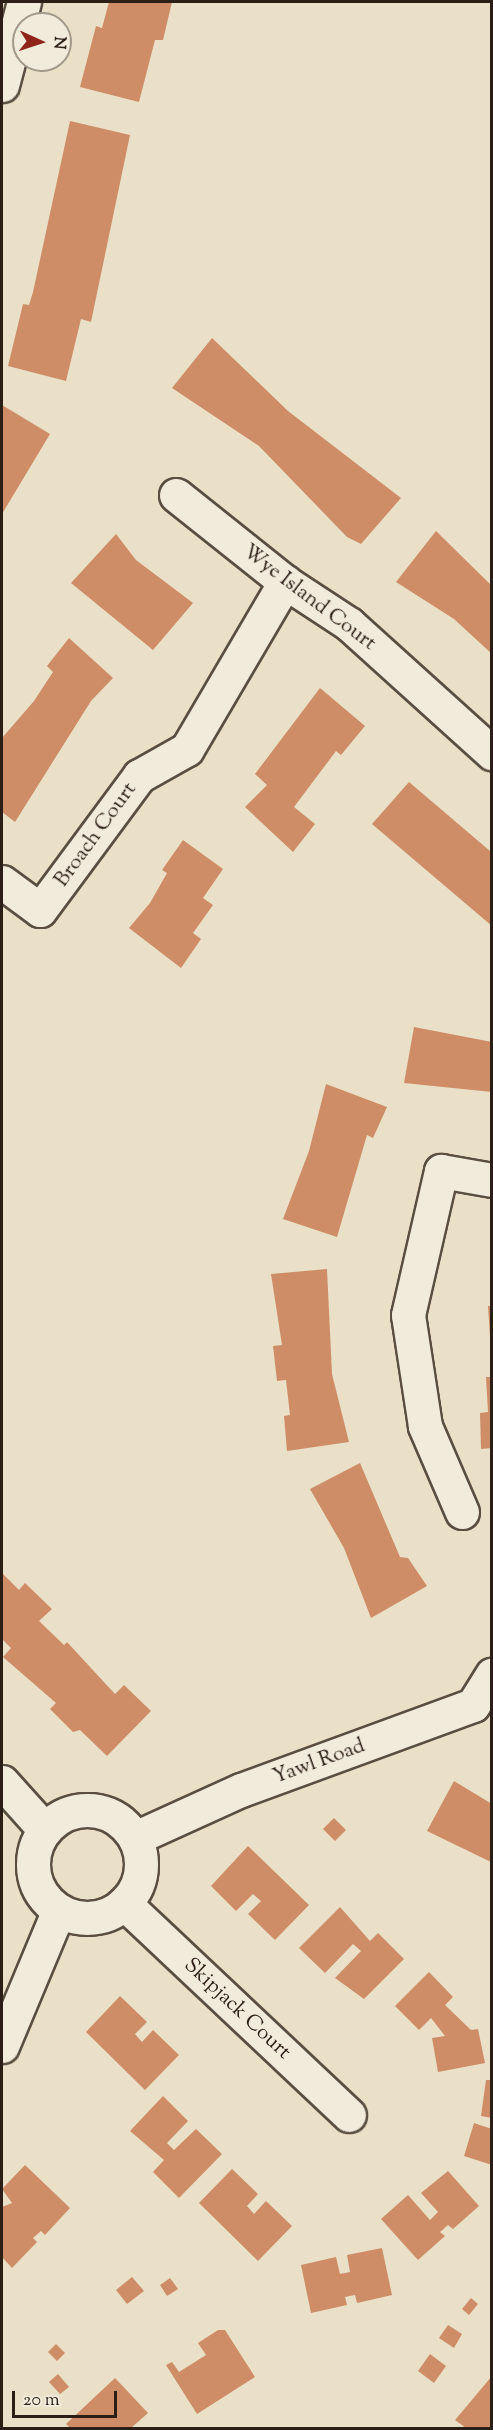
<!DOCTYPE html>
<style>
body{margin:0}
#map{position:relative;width:493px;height:2430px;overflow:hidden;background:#e9e0c7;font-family:"Sorts Mill Goudy",serif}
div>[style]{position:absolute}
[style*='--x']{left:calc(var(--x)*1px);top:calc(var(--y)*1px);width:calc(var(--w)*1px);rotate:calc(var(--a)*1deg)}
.building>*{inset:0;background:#ce8d67}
.roads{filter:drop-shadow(2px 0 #5a4e42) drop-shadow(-2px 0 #5a4e42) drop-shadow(0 2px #5a4e42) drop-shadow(0 -2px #5a4e42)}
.minor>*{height:33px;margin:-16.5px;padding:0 16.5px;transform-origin:16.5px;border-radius:16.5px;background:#f1ebdb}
.minor>.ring{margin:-16.5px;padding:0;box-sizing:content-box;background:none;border:33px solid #f1ebdb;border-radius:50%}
span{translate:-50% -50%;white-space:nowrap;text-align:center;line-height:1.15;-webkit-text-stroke:4.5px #f1ebdb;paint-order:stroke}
.street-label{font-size:21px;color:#2b1e16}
.frame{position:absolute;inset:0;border:3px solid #2b1e16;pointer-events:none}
.north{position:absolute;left:12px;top:12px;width:60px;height:60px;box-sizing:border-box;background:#f1ebdb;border:2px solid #a2998c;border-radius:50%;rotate:93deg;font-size:16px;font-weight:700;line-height:24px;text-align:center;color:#2b1e16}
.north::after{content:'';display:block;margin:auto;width:21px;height:27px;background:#8f2418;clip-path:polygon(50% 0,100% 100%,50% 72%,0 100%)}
.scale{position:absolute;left:12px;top:2391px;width:105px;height:27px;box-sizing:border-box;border:3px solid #2b1e16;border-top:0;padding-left:8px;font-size:18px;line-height:21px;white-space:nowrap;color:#2b1e16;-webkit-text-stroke:4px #f1ebdb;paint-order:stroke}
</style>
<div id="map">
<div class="building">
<div style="clip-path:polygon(109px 2px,172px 2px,163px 40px,155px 40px,139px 102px,80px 87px,96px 26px,102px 28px)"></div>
<div style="clip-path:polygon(70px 121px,130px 135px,91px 322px,81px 319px,66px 381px,8px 366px,23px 304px,29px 305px,33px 292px)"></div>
<div style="clip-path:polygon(212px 338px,288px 411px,401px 498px,361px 544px,347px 537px,259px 446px,172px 388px)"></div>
<div style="clip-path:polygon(2px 405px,50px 434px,2px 514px)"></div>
<div style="clip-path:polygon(436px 531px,492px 586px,492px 654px,454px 619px,396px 582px)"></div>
<div style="clip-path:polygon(116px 534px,136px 560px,193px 603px,153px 650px,71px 583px)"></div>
<div style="clip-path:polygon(69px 638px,113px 678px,91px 701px,15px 822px,2px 812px,2px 738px,34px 701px,53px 672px,47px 666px)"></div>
<div style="clip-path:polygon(320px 688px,365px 726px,341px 755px,336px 751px,294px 807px,315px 824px,293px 852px,245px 807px,267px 785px,255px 774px)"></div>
<div style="clip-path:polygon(409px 782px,490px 851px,492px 926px,372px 824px)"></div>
<div style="clip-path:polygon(183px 840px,223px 869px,203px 898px,213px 905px,193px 933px,201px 939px,181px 968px,129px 928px,150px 903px,167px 873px,162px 870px)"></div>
<div style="clip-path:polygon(414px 1027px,492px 1042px,492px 1092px,404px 1083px)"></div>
<div style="clip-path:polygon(326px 1084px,387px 1107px,373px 1138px,367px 1135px,337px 1237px,283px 1219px,309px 1151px)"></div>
<div style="clip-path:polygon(327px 1269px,332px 1374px,349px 1442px,287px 1451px,284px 1416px,290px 1415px,286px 1380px,277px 1381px,273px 1346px,282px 1345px,271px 1274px)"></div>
<div style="clip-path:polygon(488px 1306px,492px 1306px,492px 1337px,490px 1337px)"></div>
<div style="clip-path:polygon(486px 1377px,492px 1377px,492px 1448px,481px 1449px,480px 1413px,488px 1412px)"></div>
<div style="clip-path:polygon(360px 1463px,400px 1557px,408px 1558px,427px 1586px,371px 1618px,344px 1548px,310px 1489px)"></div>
<div style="clip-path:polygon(2px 1573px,19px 1590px,25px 1583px,52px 1609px,39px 1621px,64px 1645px,67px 1642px,115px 1694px,124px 1685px,151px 1711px,107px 1756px,80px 1730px,73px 1732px,50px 1709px,56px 1703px,3px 1657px,11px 1648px,2px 1639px)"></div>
<div style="clip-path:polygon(454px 1781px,492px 1804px,491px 1862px,427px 1831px)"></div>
<div style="clip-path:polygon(334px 1818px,346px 1830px,335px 1841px,323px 1829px)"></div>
<div style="clip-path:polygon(248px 1846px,309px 1905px,275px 1940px,248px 1914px,261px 1901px,253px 1894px,236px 1911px,211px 1886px)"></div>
<div style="clip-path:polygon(340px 1907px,370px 1941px,378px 1933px,404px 1959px,364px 1999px,335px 1978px,361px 1951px,353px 1944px,325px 1973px,299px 1948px)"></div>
<div style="clip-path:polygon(429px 1972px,453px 1997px,445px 2005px,471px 2030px,478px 2029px,485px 2063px,438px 2072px,432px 2038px,445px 2036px,431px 2018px,419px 2030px,395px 2006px)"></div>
<div style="clip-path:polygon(120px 1996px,147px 2022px,135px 2034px,142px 2042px,153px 2030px,179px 2055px,145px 2090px,86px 2032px)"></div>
<div style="clip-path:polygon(486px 2080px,492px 2080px,492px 2118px,481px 2116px)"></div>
<div style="clip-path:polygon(163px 2096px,188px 2121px,167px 2143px,174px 2150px,196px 2129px,222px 2154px,179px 2198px,153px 2172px,164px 2160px,130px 2131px)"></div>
<div style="clip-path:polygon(474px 2123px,492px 2129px,492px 2165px,464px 2156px)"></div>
<div style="clip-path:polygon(25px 2165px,70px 2208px,45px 2235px,41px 2231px,33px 2238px,37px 2242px,12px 2268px,2px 2257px,2px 2207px,12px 2203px,2px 2189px)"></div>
<div style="clip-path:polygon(232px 2169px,258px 2194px,247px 2206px,254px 2214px,266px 2201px,292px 2226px,258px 2261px,199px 2203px)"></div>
<div style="clip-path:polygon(448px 2171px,479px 2206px,453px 2229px,448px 2225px,440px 2232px,445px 2236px,418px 2260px,381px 2219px,408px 2195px,430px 2220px,438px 2212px,421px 2193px)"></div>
<div style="clip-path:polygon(382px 2248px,392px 2295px,357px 2303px,355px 2295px,345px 2297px,347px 2305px,311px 2313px,301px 2265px,336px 2257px,340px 2274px,350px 2272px,347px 2255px)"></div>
<div style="clip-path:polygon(132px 2277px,144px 2291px,127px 2304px,116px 2290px)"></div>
<div style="clip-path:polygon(170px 2278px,178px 2289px,167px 2296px,160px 2285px)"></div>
<div style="clip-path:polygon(471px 2298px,478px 2304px,469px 2315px,462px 2309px)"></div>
<div style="clip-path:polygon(448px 2325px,462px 2334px,454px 2348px,439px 2338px)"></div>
<div style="clip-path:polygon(218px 2330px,225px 2330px,255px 2377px,197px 2414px,166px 2365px,172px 2362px,179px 2372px,206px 2355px,198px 2343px)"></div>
<div style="clip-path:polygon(56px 2344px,65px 2353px,57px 2361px,48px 2352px)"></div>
<div style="clip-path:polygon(430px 2354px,446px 2366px,434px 2383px,418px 2371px)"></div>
<div style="clip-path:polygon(58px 2374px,69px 2387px,60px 2394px,49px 2382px)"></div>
<div style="clip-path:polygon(492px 2376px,492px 2428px,466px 2428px,455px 2420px)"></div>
<div style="clip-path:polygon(115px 2378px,148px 2413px,131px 2428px,70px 2428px,66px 2424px)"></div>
</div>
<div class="roads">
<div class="minor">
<div style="--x:2;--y:85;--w:86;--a:-75.2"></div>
<div style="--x:176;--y:495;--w:139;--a:38.6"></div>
<div style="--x:285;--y:582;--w:77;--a:33.3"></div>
<div style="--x:349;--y:624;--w:193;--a:42.1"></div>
<div style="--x:2;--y:882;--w:47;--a:36.4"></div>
<div style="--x:40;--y:910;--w:167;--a:-53.5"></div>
<div style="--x:139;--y:776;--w:55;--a:-29.4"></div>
<div style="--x:187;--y:749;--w:194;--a:-59.6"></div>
<div style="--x:462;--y:1512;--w:94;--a:-113.3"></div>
<div style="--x:425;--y:1426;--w:112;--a:-98.7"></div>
<div style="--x:408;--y:1315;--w:148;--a:-77.1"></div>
<div style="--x:441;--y:1171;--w:52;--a:10"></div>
<div style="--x:2;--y:1782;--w:64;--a:48.1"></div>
<div class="ring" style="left:33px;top:1810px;width:75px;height:75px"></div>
<div style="--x:135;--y:1838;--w:116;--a:-24.4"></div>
<div style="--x:241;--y:1790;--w:247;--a:-20.1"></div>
<div style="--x:473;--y:1705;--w:36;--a:-58"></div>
<div style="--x:124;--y:1903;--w:309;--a:43.3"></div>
<div style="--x:2;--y:2046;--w:147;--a:-67.3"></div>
</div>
</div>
<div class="street-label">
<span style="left:309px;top:598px;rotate:37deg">Wye Island Court</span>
<span style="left:96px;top:835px;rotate:-54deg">Broach Court</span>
<span style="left:319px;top:1762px;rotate:-20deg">Yawl Road</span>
<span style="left:237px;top:2009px;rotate:43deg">Skipjack Court</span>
</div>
<div class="frame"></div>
<div class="north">N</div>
<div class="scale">20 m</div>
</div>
